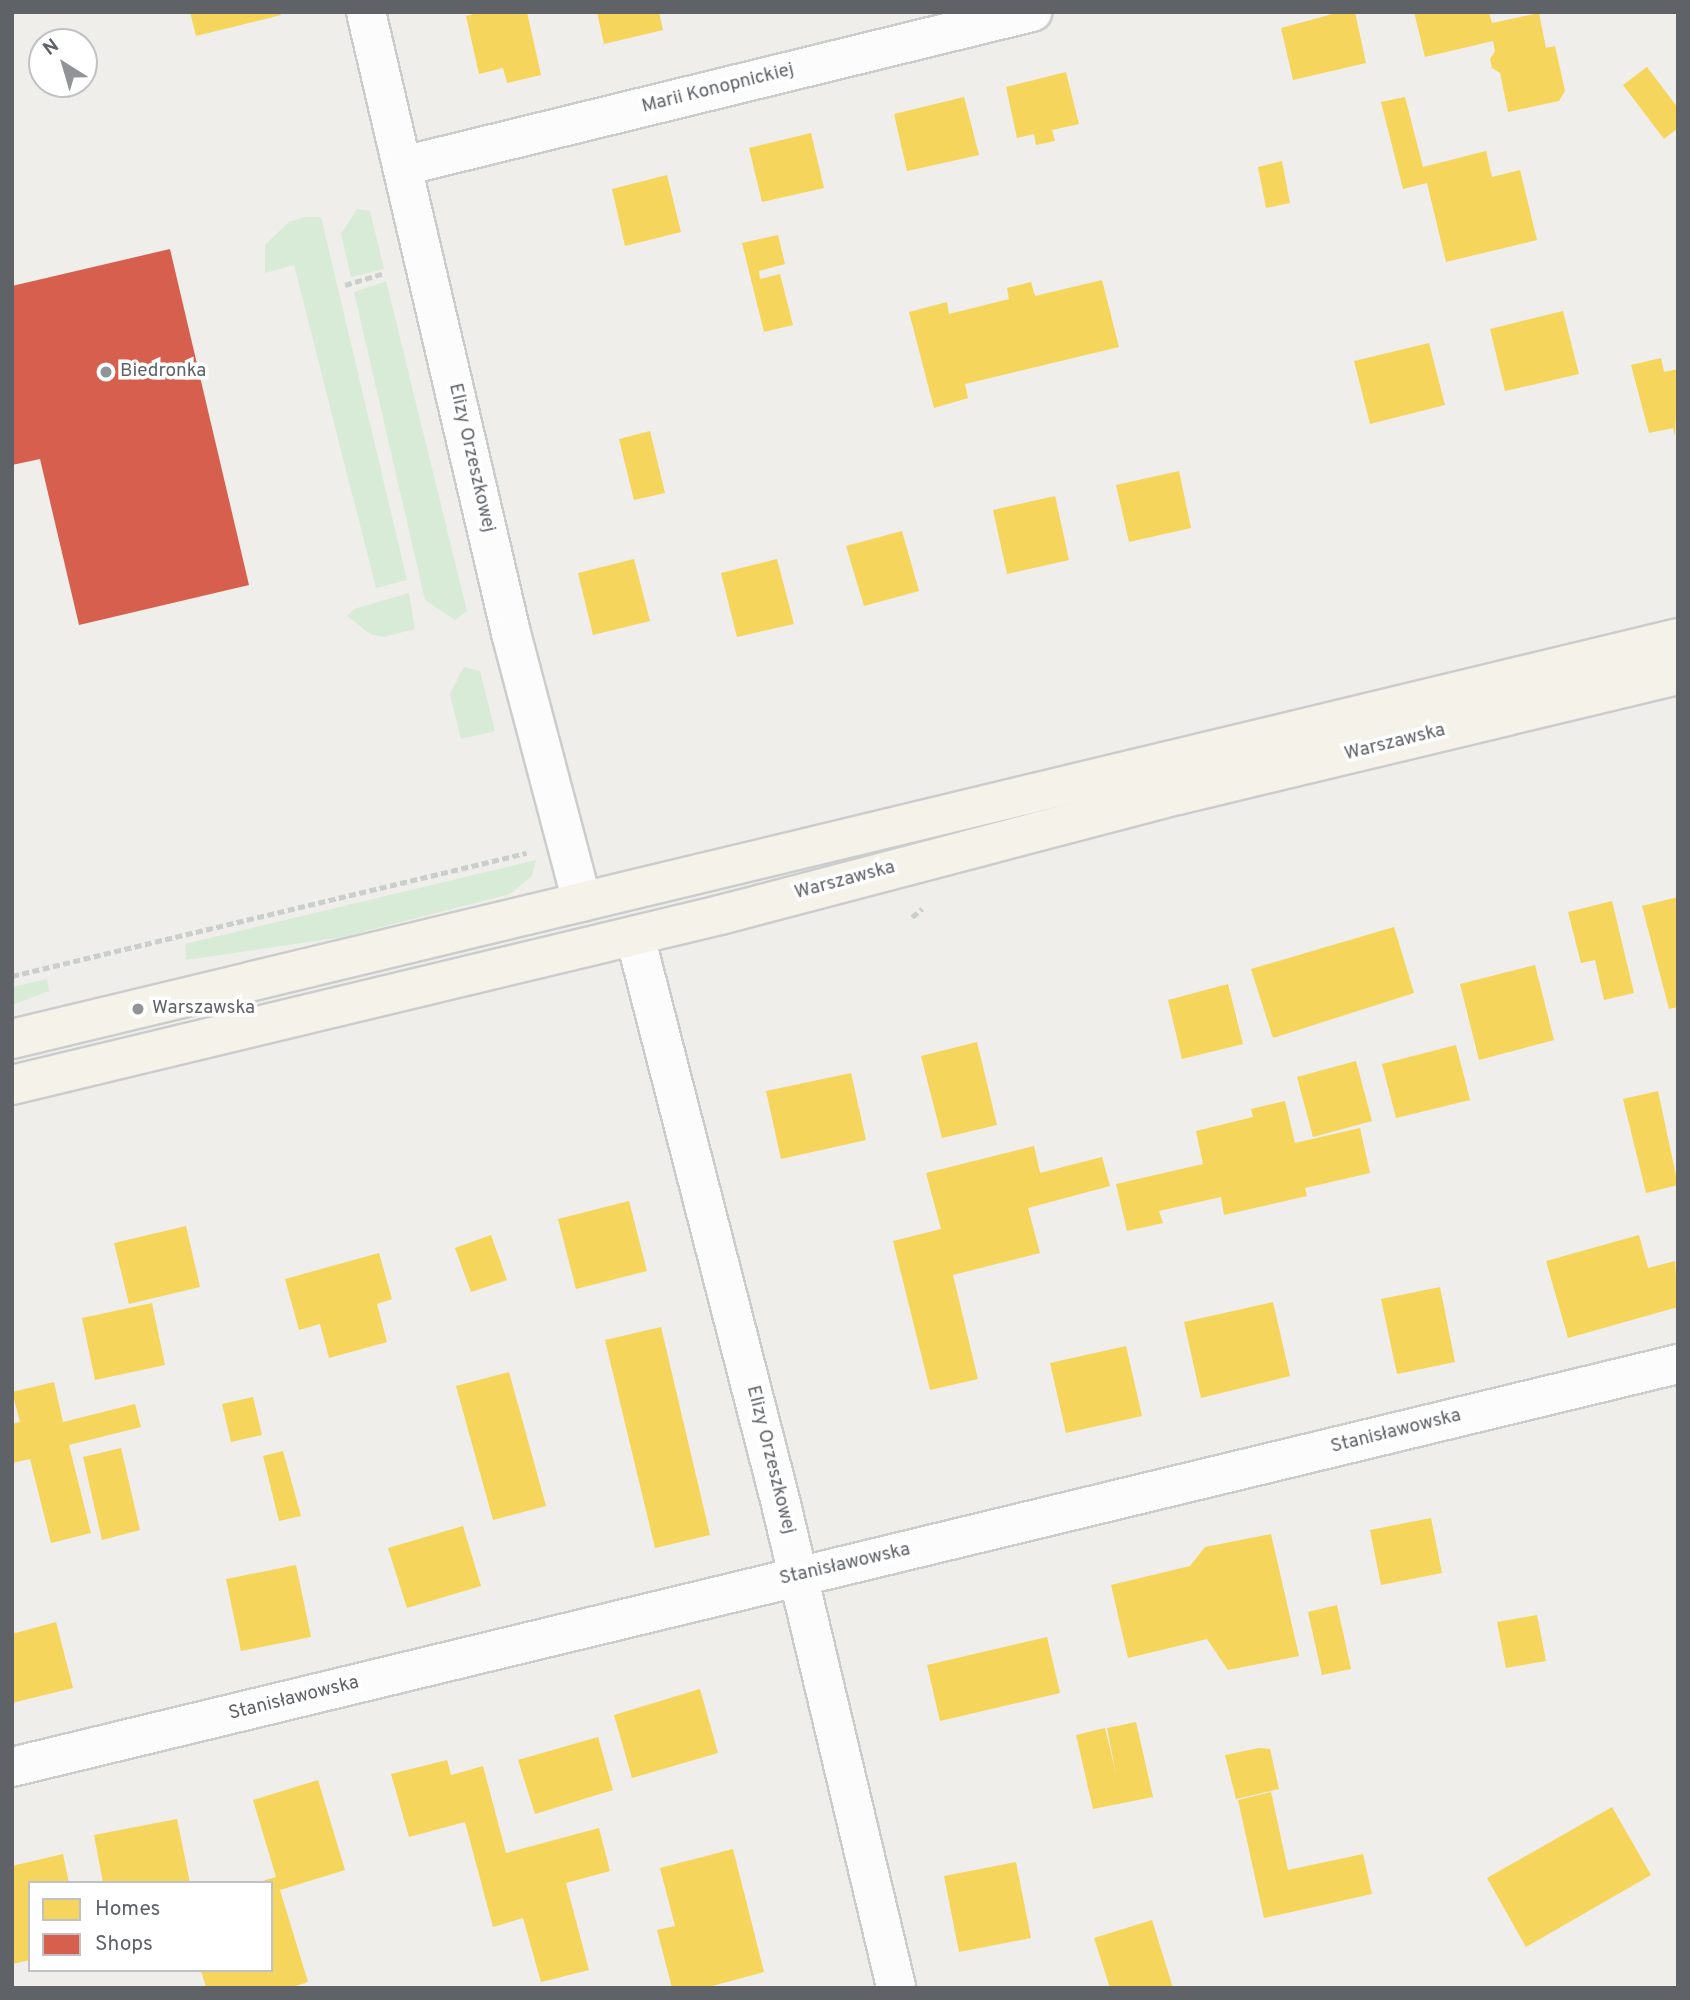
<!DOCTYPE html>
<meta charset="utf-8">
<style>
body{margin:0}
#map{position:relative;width:1690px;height:2000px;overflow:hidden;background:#efeeea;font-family:Overpass,sans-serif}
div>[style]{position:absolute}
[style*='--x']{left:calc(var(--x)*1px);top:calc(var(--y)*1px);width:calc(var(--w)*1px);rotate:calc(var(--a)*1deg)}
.green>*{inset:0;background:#d8ebd6}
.homes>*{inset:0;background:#f6d55c}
.shops>*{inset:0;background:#d6604d}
.path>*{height:4.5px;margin-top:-2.25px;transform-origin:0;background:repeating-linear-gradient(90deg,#cacfcc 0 7px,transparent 0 10.5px)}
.roads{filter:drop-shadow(2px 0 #cbcccc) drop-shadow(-2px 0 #cbcccc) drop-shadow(0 2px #cbcccc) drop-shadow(0 -2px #cbcccc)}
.minor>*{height:38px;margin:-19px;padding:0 19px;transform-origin:19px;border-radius:19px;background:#fdfcfc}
.major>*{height:38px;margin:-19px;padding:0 19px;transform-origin:19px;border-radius:19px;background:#f4f2e9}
.dots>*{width:19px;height:19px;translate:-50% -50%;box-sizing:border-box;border:4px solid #fff;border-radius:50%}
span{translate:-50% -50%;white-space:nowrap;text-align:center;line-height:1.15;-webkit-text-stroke:7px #fff;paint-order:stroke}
.street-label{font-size:19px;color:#5f6368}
.poi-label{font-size:19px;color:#5f6368}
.left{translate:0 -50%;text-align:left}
.frame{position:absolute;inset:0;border:14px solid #5f6368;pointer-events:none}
.legend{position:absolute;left:28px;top:1881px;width:245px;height:91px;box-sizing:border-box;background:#fff;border:2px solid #bfc1c3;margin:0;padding:9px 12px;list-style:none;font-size:21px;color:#5f6368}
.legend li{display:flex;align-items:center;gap:14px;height:35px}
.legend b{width:35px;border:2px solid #bfc1c3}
.north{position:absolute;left:28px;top:28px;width:70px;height:70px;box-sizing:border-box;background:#fff;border:2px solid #bfc1c3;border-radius:50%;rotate:323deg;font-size:19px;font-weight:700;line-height:28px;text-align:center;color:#5f6368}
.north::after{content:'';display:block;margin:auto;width:24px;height:32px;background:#919496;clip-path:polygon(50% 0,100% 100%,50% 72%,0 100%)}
</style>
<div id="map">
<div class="green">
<div style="clip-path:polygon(357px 209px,370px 211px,384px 269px,351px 277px,341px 234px)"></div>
<div style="clip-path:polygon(305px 217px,321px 217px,407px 580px,376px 588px,294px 265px,265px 273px,265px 245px,289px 222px)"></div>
<div style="clip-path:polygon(386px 281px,467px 611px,455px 620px,425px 600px,354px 292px)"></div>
<div style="clip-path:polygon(409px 593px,415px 629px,383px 637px,370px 634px,347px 616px,354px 609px)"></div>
<div style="clip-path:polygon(464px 667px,480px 671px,495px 731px,461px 739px,450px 694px)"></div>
<div style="clip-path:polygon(536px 860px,532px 876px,510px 894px,342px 937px,186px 960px,185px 944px)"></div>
<div style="clip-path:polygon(47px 979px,49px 991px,12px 1005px,12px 987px)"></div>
</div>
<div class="homes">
<div style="clip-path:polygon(190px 12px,280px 12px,281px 15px,196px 36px)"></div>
<div style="clip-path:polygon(481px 12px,527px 12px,541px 75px,507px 83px,503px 68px,479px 74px,466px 16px)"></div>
<div style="clip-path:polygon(597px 12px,659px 12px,663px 30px,604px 44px)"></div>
<div style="clip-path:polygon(1340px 12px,1355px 12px,1366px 63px,1293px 80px,1281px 28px)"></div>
<div style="clip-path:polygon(1414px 12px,1489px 12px,1492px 23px,1539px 13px,1546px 48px,1555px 46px,1565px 91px,1559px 101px,1508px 112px,1500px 73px,1492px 68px,1490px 59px,1495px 51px,1493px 41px,1425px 57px)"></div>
<div style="clip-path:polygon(1647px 67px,1678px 108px,1678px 128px,1664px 139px,1623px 85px)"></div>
<div style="clip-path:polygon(1066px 72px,1079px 124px,1052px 130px,1055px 141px,1036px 145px,1034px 134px,1017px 138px,1006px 87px)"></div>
<div style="clip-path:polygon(964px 97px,979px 155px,907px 171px,894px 114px)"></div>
<div style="clip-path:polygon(1405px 97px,1423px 167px,1486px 151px,1492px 177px,1520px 170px,1537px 240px,1446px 262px,1427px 183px,1403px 189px,1381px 102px)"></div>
<div style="clip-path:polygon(811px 133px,824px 188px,762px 202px,749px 148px)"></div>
<div style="clip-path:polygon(1282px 161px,1290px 203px,1266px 208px,1258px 167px)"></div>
<div style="clip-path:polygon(667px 175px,681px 232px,625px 246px,612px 189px)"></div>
<div style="clip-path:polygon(778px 235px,785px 264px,759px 271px,760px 279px,780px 274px,793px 325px,764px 332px,742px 243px)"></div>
<div style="clip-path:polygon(1102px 280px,1119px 347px,965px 384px,968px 398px,934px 408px,909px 312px,947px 302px,949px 314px,1009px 299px,1007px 288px,1031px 282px,1035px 296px)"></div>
<div style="clip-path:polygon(1563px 311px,1579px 374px,1505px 391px,1490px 329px)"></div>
<div style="clip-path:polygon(1429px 343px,1445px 405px,1370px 424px,1354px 361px)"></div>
<div style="clip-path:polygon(1661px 358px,1664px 372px,1678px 369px,1675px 436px,1673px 428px,1649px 433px,1631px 365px)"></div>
<div style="clip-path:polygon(650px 431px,665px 493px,634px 500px,619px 439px)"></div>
<div style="clip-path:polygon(1179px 471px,1191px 528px,1129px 542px,1116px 485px)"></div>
<div style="clip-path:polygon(1055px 496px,1069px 560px,1007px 574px,993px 510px)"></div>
<div style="clip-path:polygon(902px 531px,919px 591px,864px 606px,846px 546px)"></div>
<div style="clip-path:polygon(634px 559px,650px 621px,593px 635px,578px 573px)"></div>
<div style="clip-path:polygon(777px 559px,794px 624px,737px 637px,721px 573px)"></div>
<div style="clip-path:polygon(1678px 897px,1678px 1007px,1669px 1009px,1642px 906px)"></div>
<div style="clip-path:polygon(1612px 901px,1634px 993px,1604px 1000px,1595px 960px,1581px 963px,1568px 912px)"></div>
<div style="clip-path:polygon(1394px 927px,1414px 993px,1273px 1038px,1251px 969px)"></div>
<div style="clip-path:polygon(1535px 965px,1554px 1040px,1479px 1060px,1460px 984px)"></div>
<div style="clip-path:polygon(1228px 984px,1243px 1044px,1182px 1059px,1168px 1000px)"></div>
<div style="clip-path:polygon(977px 1042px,997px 1125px,942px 1138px,921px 1056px)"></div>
<div style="clip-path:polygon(1456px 1045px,1470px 1100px,1396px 1118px,1382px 1064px)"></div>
<div style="clip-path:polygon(1356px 1061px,1372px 1121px,1313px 1137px,1297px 1077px)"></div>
<div style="clip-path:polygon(851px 1073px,866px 1140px,781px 1159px,766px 1091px)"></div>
<div style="clip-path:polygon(1658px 1091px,1678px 1185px,1646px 1193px,1623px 1099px)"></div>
<div style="clip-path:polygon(1285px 1101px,1295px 1143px,1360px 1128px,1370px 1173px,1305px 1188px,1307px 1196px,1224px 1215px,1221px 1197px,1159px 1211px,1163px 1223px,1127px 1231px,1116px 1184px,1203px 1164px,1196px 1131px,1253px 1117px,1251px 1109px)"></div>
<div style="clip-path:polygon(1034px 1146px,1040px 1173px,1102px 1157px,1110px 1186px,1028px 1208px,1040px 1253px,953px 1275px,978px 1379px,930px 1390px,893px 1241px,941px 1229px,926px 1173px)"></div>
<div style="clip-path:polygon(629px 1201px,647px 1271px,576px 1289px,558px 1219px)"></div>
<div style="clip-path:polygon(186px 1226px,200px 1287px,129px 1304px,114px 1243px)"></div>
<div style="clip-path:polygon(491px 1235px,507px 1280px,471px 1292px,455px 1248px)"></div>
<div style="clip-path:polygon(1639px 1235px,1648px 1268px,1675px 1261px,1678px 1307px,1568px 1338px,1546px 1261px)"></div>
<div style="clip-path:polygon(379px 1253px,392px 1299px,377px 1304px,387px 1342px,329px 1358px,320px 1324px,299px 1330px,285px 1279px)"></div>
<div style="clip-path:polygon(1440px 1287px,1455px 1362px,1397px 1374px,1381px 1299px)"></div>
<div style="clip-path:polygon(1273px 1302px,1290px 1376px,1201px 1398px,1184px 1322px)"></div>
<div style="clip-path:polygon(152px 1303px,165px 1365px,95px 1380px,82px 1318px)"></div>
<div style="clip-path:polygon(661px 1327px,710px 1535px,655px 1548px,605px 1340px)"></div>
<div style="clip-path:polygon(1126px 1346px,1142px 1416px,1066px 1433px,1050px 1363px)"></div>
<div style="clip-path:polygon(509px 1372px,546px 1506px,493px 1520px,456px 1386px)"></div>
<div style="clip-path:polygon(54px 1382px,63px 1422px,135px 1404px,141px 1427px,69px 1445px,91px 1533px,51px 1543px,30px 1459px,12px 1463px,12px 1424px,20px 1422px,12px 1392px)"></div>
<div style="clip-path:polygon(253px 1397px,262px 1435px,231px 1442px,222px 1404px)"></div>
<div style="clip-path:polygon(121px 1448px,140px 1530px,102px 1540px,83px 1457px)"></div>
<div style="clip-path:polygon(283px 1451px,301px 1516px,279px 1521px,263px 1456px)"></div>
<div style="clip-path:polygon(1431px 1518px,1442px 1573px,1381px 1585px,1370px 1530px)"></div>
<div style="clip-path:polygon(463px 1526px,481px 1586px,407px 1608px,388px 1548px)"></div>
<div style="clip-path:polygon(1271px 1534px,1299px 1656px,1228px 1670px,1207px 1639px,1128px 1658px,1111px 1585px,1190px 1566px,1205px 1547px)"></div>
<div style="clip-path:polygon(296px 1565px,311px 1637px,241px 1651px,226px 1579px)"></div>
<div style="clip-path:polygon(1337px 1605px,1351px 1669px,1322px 1675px,1308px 1612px)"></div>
<div style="clip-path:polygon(1537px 1615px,1546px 1661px,1506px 1668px,1497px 1622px)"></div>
<div style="clip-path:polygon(56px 1622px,73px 1688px,12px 1703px,12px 1634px)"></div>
<div style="clip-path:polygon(1047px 1637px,1060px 1693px,940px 1721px,927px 1665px)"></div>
<div style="clip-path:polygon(700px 1689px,718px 1753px,632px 1778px,614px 1715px)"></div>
<div style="clip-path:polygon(1136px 1722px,1153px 1797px,1093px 1809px,1076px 1735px,1105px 1728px,1116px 1774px,1107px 1728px)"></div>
<div style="clip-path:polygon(598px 1737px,613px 1790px,535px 1814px,518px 1760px)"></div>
<div style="clip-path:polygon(1259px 1748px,1270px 1749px,1279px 1789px,1236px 1799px,1225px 1755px)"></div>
<div style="clip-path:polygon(447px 1760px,451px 1775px,483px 1766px,506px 1853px,599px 1828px,610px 1871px,566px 1883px,589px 1970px,541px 1982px,523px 1918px,493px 1927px,465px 1822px,409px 1837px,391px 1774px)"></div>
<div style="clip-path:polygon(318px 1780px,345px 1870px,280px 1890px,308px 1982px,290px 1988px,206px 1988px,201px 1970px,271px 1970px,271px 1883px,259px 1882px,276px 1877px,253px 1800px)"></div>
<div style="clip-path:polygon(1271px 1792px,1288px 1870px,1363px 1854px,1372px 1894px,1264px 1918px,1238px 1800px)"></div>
<div style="clip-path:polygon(1612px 1807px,1651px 1875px,1526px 1947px,1487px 1878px)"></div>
<div style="clip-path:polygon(177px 1819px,190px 1883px,103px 1883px,94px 1835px)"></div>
<div style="clip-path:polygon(733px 1849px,764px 1972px,705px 1988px,672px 1988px,657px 1930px,675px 1926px,660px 1868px)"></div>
<div style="clip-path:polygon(63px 1854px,69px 1883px,30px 1883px,30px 1960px,12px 1964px,12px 1866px)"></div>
<div style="clip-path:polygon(1016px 1862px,1031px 1938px,959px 1952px,944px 1876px)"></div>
<div style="clip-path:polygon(1152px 1920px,1173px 1988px,1110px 1988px,1094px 1938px)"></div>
</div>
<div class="shops">
<div style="clip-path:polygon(170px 249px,249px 585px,79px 625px,40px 459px,12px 465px,12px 286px)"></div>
</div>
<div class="path">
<div style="--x:345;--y:285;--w:39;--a:-17"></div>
<div style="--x:912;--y:917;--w:13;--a:-39"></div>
<div style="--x:12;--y:976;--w:529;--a:-13.46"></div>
</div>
<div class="roads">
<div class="minor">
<div style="--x:366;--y:12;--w:638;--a:76.86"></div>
<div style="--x:511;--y:633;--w:278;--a:75.2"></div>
<div style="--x:403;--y:166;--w:648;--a:-13.76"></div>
<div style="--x:635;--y:936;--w:586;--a:75.58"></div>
<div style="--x:781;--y:1504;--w:497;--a:76.6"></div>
<div style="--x:12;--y:1767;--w:1714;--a:-13.6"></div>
</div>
<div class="major">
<div style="--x:12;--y:1039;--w:1714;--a:-13.53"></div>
<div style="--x:12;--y:1085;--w:728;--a:-13.5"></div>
<div style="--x:720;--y:915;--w:473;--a:-14.7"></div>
<div style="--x:1178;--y:795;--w:514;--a:-13.5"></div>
</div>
</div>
<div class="dots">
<div style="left:106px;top:372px;background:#919496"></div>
<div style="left:138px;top:1009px;background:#919496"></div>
</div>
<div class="street-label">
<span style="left:718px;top:89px;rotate:-14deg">Marii Konopnickiej</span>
<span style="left:471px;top:458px;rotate:77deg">Elizy Orzeszkowej</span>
<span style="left:1395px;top:743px;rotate:-14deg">Warszawska</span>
<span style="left:845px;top:881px;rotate:-15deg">Warszawska</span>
<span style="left:1396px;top:1432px;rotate:-14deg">Stanisławowska</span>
<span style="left:770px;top:1460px;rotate:76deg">Elizy Orzeszkowej</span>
<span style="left:845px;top:1565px;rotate:-13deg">Stanisławowska</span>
<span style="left:294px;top:1699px;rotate:-14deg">Stanisławowska</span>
</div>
<div class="poi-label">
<span class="left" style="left:120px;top:372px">Biedronka</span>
<span class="left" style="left:152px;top:1009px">Warszawska</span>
</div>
<div class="frame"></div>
<ul class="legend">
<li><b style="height:19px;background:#f6d55c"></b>Homes</li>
<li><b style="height:19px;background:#d6604d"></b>Shops</li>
</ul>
<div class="north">N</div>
</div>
